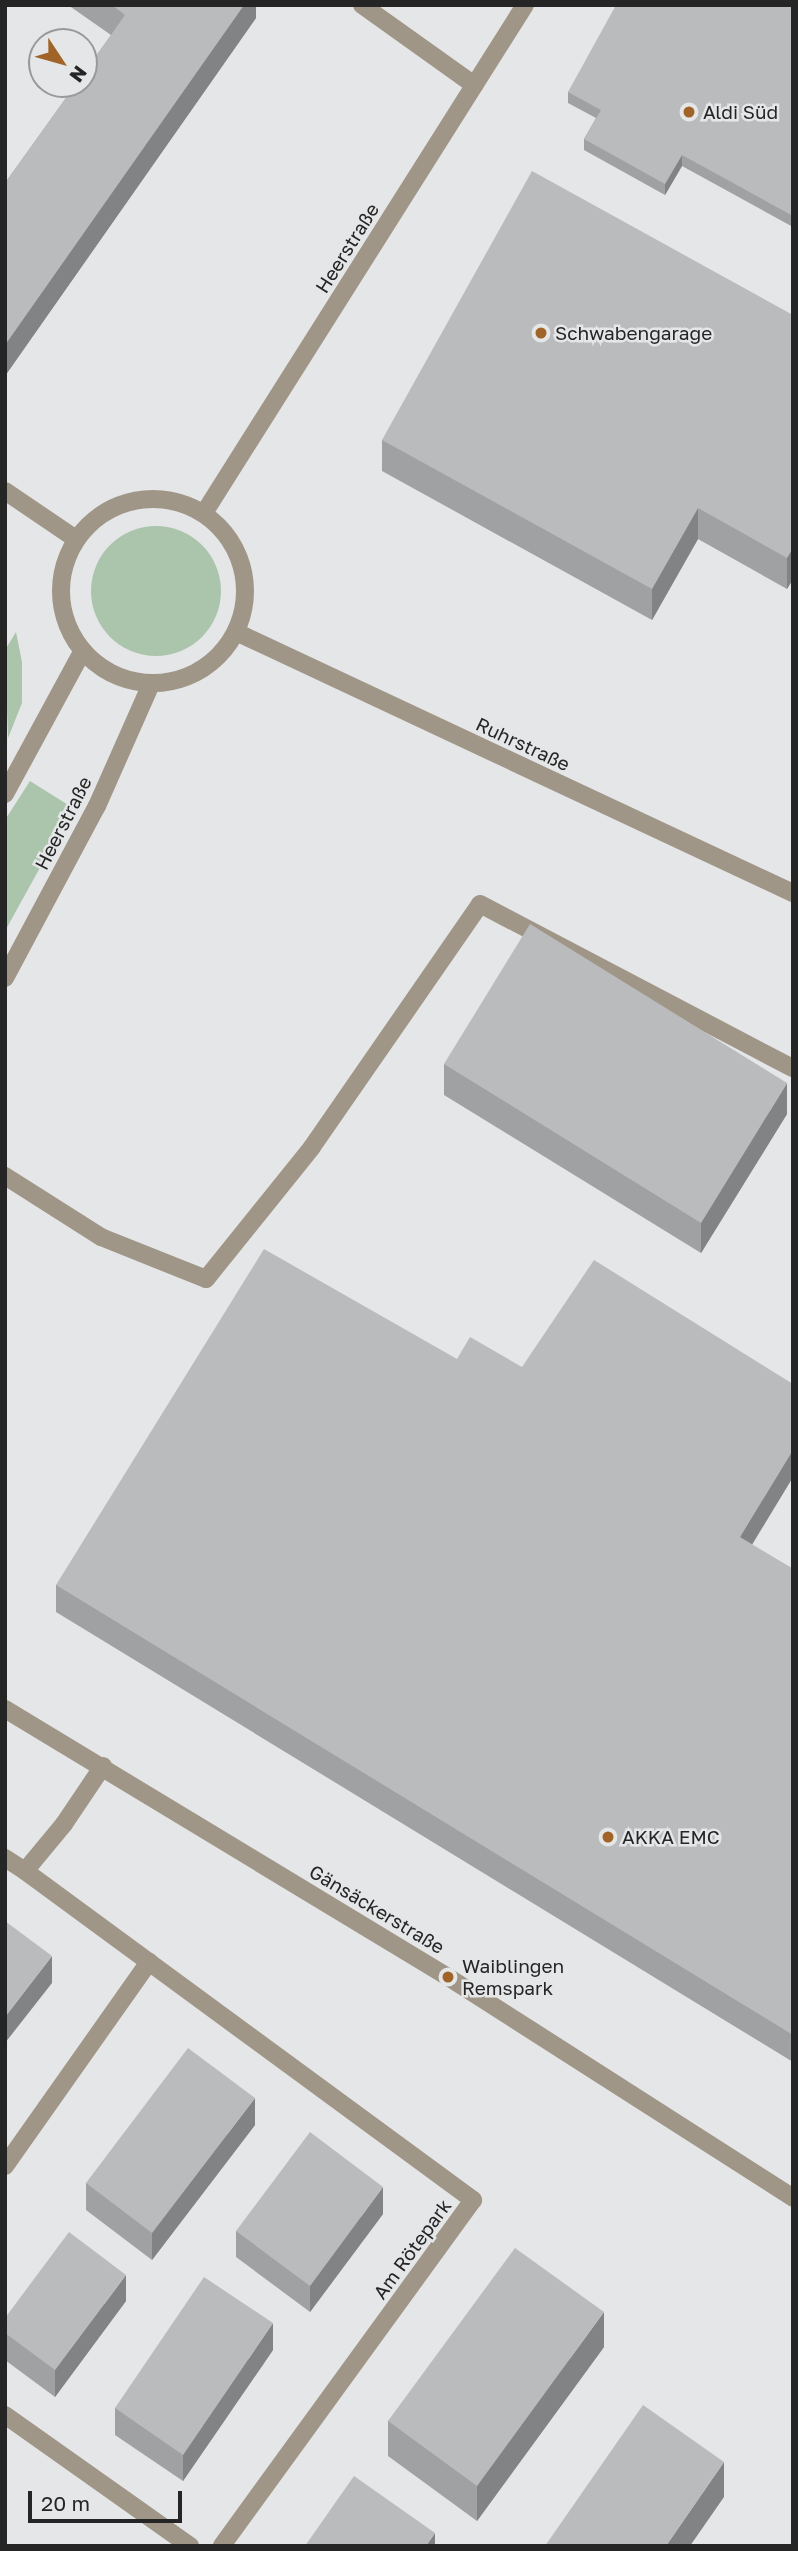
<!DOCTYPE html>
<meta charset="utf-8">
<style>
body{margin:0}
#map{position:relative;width:798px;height:2551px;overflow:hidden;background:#e5e6e7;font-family:"Golos Text",sans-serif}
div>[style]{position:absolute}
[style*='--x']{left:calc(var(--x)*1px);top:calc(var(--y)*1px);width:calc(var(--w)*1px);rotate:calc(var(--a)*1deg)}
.green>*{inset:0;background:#aac5ab}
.round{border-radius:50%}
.lane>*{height:18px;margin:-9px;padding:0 9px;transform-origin:9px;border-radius:9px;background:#a09688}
.street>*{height:18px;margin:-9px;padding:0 9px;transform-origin:9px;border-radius:9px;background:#a09688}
.street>.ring{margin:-9px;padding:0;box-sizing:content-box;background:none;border:18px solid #a09688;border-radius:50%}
.wall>*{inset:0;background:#a0a1a2}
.shaded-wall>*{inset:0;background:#828384}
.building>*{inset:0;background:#babbbc}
.dots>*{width:19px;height:19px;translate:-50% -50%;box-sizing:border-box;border:4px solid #e5e6e7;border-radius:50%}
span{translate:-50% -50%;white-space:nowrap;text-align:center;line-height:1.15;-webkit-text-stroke:5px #e5e6e7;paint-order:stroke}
.poi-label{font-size:19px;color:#252525}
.left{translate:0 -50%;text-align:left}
.street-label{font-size:19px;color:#252525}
.frame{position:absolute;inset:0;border:7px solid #252525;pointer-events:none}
.north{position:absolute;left:28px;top:28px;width:70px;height:70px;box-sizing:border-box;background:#e5e6e7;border:2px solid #989999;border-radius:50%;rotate:126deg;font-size:19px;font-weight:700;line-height:28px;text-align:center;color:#252525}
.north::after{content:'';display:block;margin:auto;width:24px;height:32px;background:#a16428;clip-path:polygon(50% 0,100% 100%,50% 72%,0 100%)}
.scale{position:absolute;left:28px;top:2491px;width:154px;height:32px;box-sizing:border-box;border:4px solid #252525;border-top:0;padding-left:9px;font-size:21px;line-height:24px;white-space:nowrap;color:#252525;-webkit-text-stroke:5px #e5e6e7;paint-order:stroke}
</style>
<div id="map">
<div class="green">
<div class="round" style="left:91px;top:526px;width:130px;height:130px"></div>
<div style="clip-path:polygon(16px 632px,22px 662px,22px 703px,8px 738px,5px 650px)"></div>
<div style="clip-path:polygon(30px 781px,73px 808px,5px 931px,5px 820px)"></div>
</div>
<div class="lane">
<div style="--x:362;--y:5;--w:138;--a:35.5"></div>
<div style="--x:5;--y:1176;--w:114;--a:32.4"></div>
<div style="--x:101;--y:1237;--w:113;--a:21.8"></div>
<div style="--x:206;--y:1279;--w:169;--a:-51.2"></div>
<div style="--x:312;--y:1147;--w:295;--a:-55.3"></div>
<div style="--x:480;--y:904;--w:353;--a:27.7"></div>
</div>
<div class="street">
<div style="--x:5;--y:491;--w:86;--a:34.1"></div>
<div class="ring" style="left:61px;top:499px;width:166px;height:166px"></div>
<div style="--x:204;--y:513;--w:601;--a:-57.71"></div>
<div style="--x:236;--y:632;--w:615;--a:25.11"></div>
<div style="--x:5;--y:794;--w:162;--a:-61.5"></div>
<div style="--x:5;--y:978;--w:195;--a:-61.9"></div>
<div style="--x:97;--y:806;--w:133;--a:-66.1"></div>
<div style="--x:5;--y:1709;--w:518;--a:31.17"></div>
<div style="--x:448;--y:1977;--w:410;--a:32.6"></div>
<div style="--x:103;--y:1766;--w:70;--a:123.9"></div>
<div style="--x:64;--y:1824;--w:61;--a:129.7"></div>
<div style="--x:25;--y:1871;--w:556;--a:36.29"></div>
<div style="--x:473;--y:2200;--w:427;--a:126"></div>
<div style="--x:5;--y:1858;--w:24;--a:33"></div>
<div style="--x:5;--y:2166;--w:250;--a:-54.8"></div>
<div style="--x:5;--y:2415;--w:227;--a:35.3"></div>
</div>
<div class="wall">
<div style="clip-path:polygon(68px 5px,256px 5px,256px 18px,5px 376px,5px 183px,111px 35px)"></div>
<div style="clip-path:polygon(793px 5px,793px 227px,682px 166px,665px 195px,584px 150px,584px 139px,596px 118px,568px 103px,568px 92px)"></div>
<div style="clip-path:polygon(793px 315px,793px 579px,787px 589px,698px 539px,652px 620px,382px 471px,382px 440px)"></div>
<div style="clip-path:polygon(444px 1064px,787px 1114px,701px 1253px,444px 1095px)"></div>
<div style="clip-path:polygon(457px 1359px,522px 1367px,793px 1384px,793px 1477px,752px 1545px,793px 1569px,793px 2062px,56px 1612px,56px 1585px)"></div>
<div style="clip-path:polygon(255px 2125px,152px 2260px,86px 2210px,86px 2183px)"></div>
<div style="clip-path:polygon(383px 2214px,310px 2312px,236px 2257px,236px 2231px)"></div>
<div style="clip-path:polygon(126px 2301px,55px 2397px,5px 2360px,5px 2318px)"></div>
<div style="clip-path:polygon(604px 2347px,477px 2521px,388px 2456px,388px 2421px)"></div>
<div style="clip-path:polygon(273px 2350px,183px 2481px,115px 2435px,115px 2408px)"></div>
</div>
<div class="shaded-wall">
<div style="clip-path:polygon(244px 5px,256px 5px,256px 18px,5px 376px,5px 345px)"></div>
<div style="clip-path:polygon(682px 155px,682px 166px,665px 195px,665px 184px)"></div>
<div style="clip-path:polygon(698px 508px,698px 539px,652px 620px,652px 589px)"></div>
<div style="clip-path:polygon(793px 548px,793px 579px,787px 589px,787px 558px)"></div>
<div style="clip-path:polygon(787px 1083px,787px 1114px,701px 1253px,701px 1223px)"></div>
<div style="clip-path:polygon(793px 1450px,793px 1477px,740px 1564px,740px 1537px)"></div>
<div style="clip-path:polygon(52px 1956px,52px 1983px,5px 2043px,5px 2017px)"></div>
<div style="clip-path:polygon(255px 2098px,255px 2125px,152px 2260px,152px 2233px)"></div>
<div style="clip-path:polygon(383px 2187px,383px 2214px,310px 2312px,310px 2286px)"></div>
<div style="clip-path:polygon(126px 2275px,126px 2301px,55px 2397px,55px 2370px)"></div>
<div style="clip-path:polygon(604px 2312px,604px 2347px,477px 2521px,477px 2486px)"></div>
<div style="clip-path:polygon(273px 2323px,273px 2350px,183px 2481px,183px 2455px)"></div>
<div style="clip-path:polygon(724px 2462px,724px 2497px,690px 2546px,666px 2546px)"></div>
<div style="clip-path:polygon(435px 2533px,435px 2546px,426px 2546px)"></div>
</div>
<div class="building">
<div style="clip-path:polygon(112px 5px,244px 5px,5px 345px,5px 183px,76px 84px,84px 84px,84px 73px,125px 15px)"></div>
<div style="clip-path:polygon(616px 5px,793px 5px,793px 216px,682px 155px,665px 184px,584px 139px,601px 110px,568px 92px)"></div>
<div style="clip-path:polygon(532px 171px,793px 315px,793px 548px,787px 558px,698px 508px,652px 589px,382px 440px)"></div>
<div style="clip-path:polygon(530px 924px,787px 1083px,701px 1223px,444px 1064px)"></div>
<div style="clip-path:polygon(264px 1249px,457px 1359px,470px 1337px,522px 1367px,594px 1260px,793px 1384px,793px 1450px,740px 1537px,793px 1569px,793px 2035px,56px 1585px)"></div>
<div style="clip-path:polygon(5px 1921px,52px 1956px,5px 2017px)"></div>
<div style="clip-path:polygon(188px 2048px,255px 2098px,152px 2233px,86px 2183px)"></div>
<div style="clip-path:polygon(310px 2132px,383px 2187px,310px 2286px,236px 2231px)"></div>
<div style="clip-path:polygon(69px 2232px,126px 2275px,55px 2370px,5px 2333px,5px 2318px)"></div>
<div style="clip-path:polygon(515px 2248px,604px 2312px,477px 2486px,388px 2421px)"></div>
<div style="clip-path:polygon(204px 2277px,273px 2323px,183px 2455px,115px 2408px)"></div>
<div style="clip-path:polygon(643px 2405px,724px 2462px,666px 2546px,545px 2546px)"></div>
<div style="clip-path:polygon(354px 2476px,435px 2533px,426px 2546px,305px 2546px)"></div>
</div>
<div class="dots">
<div style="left:689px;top:112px;background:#a16428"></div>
<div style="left:541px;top:333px;background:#a16428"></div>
<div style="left:608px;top:1837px;background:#a16428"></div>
<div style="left:448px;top:1977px;background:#a16428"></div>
</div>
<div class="poi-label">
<span class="left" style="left:703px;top:112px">Aldi Süd</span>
<span class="left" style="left:555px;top:333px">Schwabengarage</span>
<span class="left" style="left:622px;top:1837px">AKKA EMC</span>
<span class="left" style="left:462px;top:1977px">Waiblingen<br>Remspark</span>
</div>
<div class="street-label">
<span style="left:347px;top:248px;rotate:-58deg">Heerstraße</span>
<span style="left:523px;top:744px;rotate:25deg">Ruhrstraße</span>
<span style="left:63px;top:823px;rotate:-63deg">Heerstraße</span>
<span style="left:377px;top:1909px;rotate:31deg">Gänsäckerstraße</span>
<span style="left:412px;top:2249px;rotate:-54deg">Am Rötepark</span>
</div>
<div class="frame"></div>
<div class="north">N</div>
<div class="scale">20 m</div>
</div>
